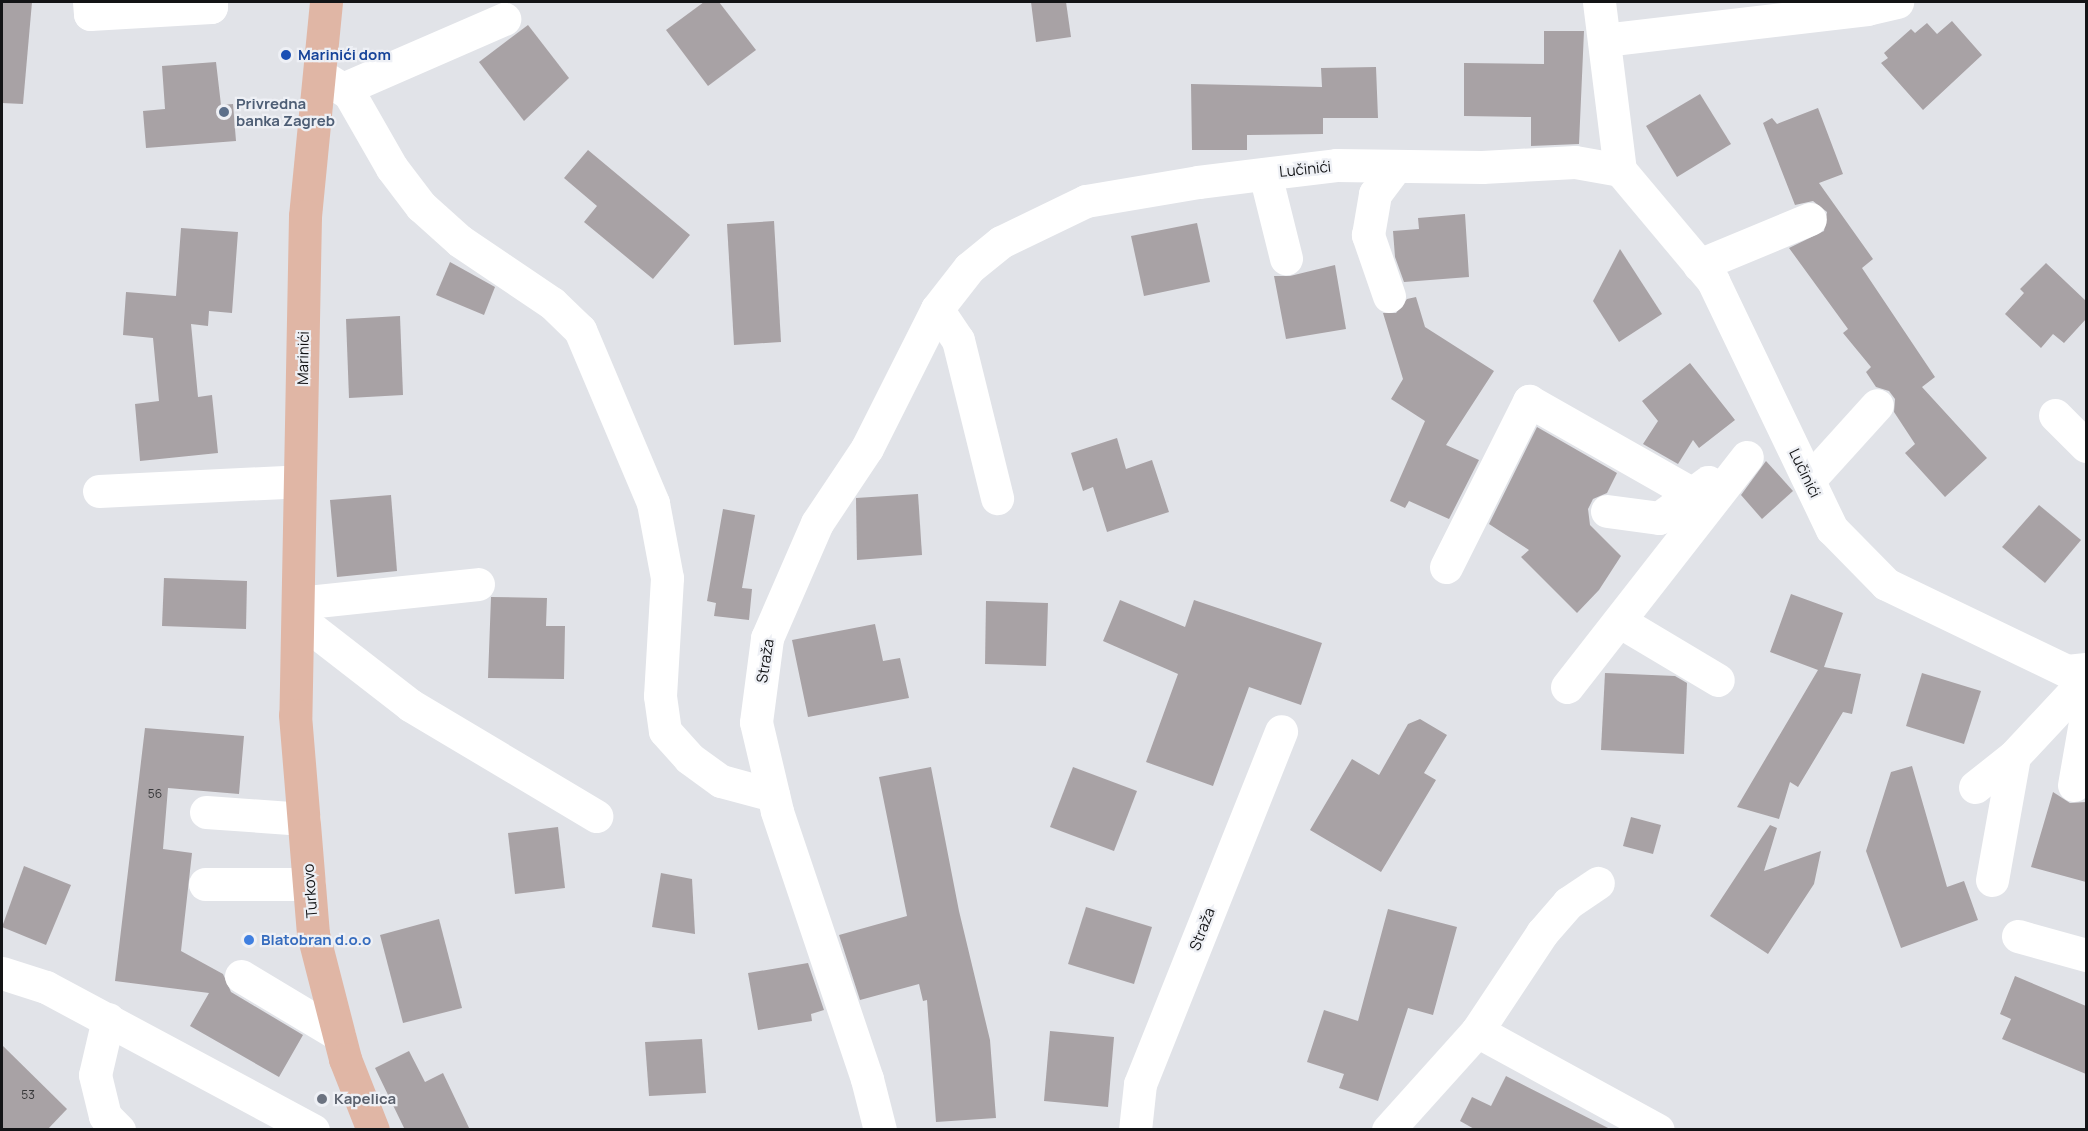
<!DOCTYPE html>
<meta charset="utf-8">
<style>
body{margin:0}
#map{position:relative;width:2088px;height:1131px;overflow:hidden;background:#e1e3e8;font-family:Manrope,sans-serif}
div>[style]{position:absolute}
[style*='--x']{left:calc(var(--x)*1px);top:calc(var(--y)*1px);width:calc(var(--w)*1px);rotate:calc(var(--a)*1deg)}
.building>*{inset:0;background:#a8a2a5}
.minor>*{height:33px;margin:-16.5px;padding:0 16.5px;transform-origin:16.5px;border-radius:16.5px;background:#fff}
.major>*{height:33px;margin:-16.5px;padding:0 16.5px;transform-origin:16.5px;border-radius:16.5px;background:#e0b6a5}
.dots>*{width:16px;height:16px;translate:-50% -50%;box-sizing:border-box;border:3px solid #eef0f5;border-radius:50%}
span{translate:-50% -50%;white-space:nowrap;text-align:center;line-height:1.15;-webkit-text-stroke:4.5px #eef0f5;paint-order:stroke}
.number-label{font-size:12px;color:#38383a}
.number-label span{-webkit-text-stroke-width:0}
.transit-label{font-size:15px;color:#164399;font-weight:700}
.left{translate:0 -50%;text-align:left}
.service-label{font-size:15px;color:#4e5e75;font-weight:700}
.street-label{font-size:15px;color:#131416}
.shop-label{font-size:15px;color:#366cbe;font-weight:700}
.worship-label{font-size:15px;color:#5b616d;font-weight:700}
.frame{position:absolute;inset:0;border:3px solid #131416;pointer-events:none}
</style>
<div id="map">
<div class="building">
<div style="clip-path:polygon(2px 2px,32px 2px,23px 104px,2px 103px)"></div>
<div style="clip-path:polygon(704px 2px,719px 2px,756px 50px,708px 86px,666px 30px)"></div>
<div style="clip-path:polygon(1031px 2px,1066px 2px,1071px 37px,1036px 42px)"></div>
<div style="clip-path:polygon(1952px 21px,1982px 55px,1923px 110px,1881px 63px,1888px 58px,1884px 53px,1911px 29px,1915px 33px,1927px 23px,1937px 34px)"></div>
<div style="clip-path:polygon(528px 25px,569px 78px,524px 121px,479px 62px)"></div>
<div style="clip-path:polygon(1544px 31px,1584px 31px,1579px 144px,1531px 146px,1531px 117px,1464px 116px,1464px 63px,1544px 64px)"></div>
<div style="clip-path:polygon(216px 62px,221px 105px,233px 104px,236px 141px,146px 148px,143px 111px,165px 109px,162px 66px)"></div>
<div style="clip-path:polygon(1376px 67px,1378px 118px,1323px 118px,1323px 134px,1247px 135px,1247px 150px,1192px 150px,1191px 84px,1322px 87px,1321px 68px)"></div>
<div style="clip-path:polygon(1700px 94px,1731px 144px,1677px 177px,1646px 126px)"></div>
<div style="clip-path:polygon(1818px 108px,1843px 174px,1819px 183px,1873px 259px,1862px 268px,1935px 377px,1922px 387px,1987px 458px,1945px 497px,1905px 453px,1915px 444px,1894px 412px,1895px 399px,1889px 391px,1876px 387px,1866px 372px,1871px 367px,1843px 333px,1848px 329px,1789px 248px,1824px 231px,1827px 212px,1813px 201px,1795px 205px,1763px 123px,1772px 118px,1777px 124px)"></div>
<div style="clip-path:polygon(588px 150px,690px 235px,653px 279px,584px 222px,597px 206px,564px 178px)"></div>
<div style="clip-path:polygon(1465px 214px,1469px 277px,1404px 282px,1395px 257px,1393px 231px,1419px 229px,1418px 218px)"></div>
<div style="clip-path:polygon(774px 221px,781px 342px,734px 345px,727px 224px)"></div>
<div style="clip-path:polygon(1197px 223px,1210px 282px,1144px 296px,1131px 236px)"></div>
<div style="clip-path:polygon(181px 228px,238px 232px,232px 313px,209px 311px,208px 326px,191px 324px,198px 397px,212px 395px,218px 453px,140px 461px,135px 404px,159px 401px,153px 338px,123px 335px,126px 292px,176px 296px)"></div>
<div style="clip-path:polygon(1620px 249px,1662px 314px,1619px 342px,1593px 301px)"></div>
<div style="clip-path:polygon(450px 262px,495px 287px,484px 315px,436px 295px)"></div>
<div style="clip-path:polygon(2046px 263px,2086px 301px,2086px 319px,2064px 343px,2053px 334px,2041px 348px,2005px 314px,2024px 293px,2020px 289px)"></div>
<div style="clip-path:polygon(1335px 265px,1346px 329px,1286px 339px,1274px 276px,1290px 276px)"></div>
<div style="clip-path:polygon(1416px 297px,1425px 327px,1494px 371px,1446px 445px,1479px 460px,1449px 519px,1409px 501px,1405px 508px,1390px 501px,1425px 421px,1391px 399px,1403px 379px,1383px 313px,1396px 313px,1407px 299px)"></div>
<div style="clip-path:polygon(400px 316px,403px 395px,349px 398px,346px 319px)"></div>
<div style="clip-path:polygon(1690px 363px,1735px 420px,1699px 448px,1693px 440px,1678px 464px,1643px 444px,1658px 421px,1642px 401px)"></div>
<div style="clip-path:polygon(1537px 427px,1617px 473px,1607px 493px,1593px 499px,1588px 509px,1590px 525px,1621px 556px,1599px 590px,1577px 613px,1521px 557px,1529px 550px,1489px 524px)"></div>
<div style="clip-path:polygon(1117px 438px,1126px 469px,1152px 460px,1169px 512px,1107px 532px,1093px 487px,1083px 491px,1071px 453px)"></div>
<div style="clip-path:polygon(1766px 461px,1793px 491px,1762px 519px,1741px 495px)"></div>
<div style="clip-path:polygon(918px 494px,922px 555px,857px 560px,856px 498px)"></div>
<div style="clip-path:polygon(391px 495px,397px 571px,337px 577px,330px 500px)"></div>
<div style="clip-path:polygon(2039px 505px,2081px 540px,2045px 583px,2002px 547px)"></div>
<div style="clip-path:polygon(723px 509px,755px 515px,742px 588px,752px 589px,749px 620px,714px 616px,716px 603px,707px 601px)"></div>
<div style="clip-path:polygon(164px 578px,247px 581px,246px 629px,162px 626px)"></div>
<div style="clip-path:polygon(1791px 594px,1843px 613px,1824px 667px,1861px 674px,1852px 714px,1843px 712px,1798px 787px,1790px 782px,1779px 819px,1737px 807px,1818px 670px,1770px 652px)"></div>
<div style="clip-path:polygon(491px 597px,547px 598px,546px 626px,565px 626px,564px 679px,488px 678px)"></div>
<div style="clip-path:polygon(1120px 600px,1185px 627px,1194px 600px,1322px 643px,1301px 705px,1249px 687px,1213px 786px,1146px 762px,1178px 674px,1103px 641px)"></div>
<div style="clip-path:polygon(986px 601px,1048px 603px,1046px 666px,985px 664px)"></div>
<div style="clip-path:polygon(875px 624px,883px 661px,900px 658px,909px 698px,808px 717px,792px 640px)"></div>
<div style="clip-path:polygon(1605px 673px,1675px 676px,1687px 683px,1684px 754px,1601px 750px)"></div>
<div style="clip-path:polygon(1922px 673px,1981px 691px,1964px 744px,1906px 726px)"></div>
<div style="clip-path:polygon(1420px 719px,1447px 735px,1424px 773px,1436px 780px,1381px 872px,1310px 830px,1352px 759px,1379px 775px,1408px 724px)"></div>
<div style="clip-path:polygon(145px 728px,244px 736px,239px 794px,168px 788px,163px 849px,192px 853px,181px 951px,223px 974px,231px 992px,303px 1035px,279px 1077px,190px 1026px,209px 993px,115px 981px)"></div>
<div style="clip-path:polygon(1912px 766px,1947px 887px,1964px 881px,1978px 920px,1901px 948px,1866px 851px,1891px 772px)"></div>
<div style="clip-path:polygon(931px 767px,959px 911px,990px 1040px,996px 1118px,936px 1122px,927px 1000px,923px 1001px,919px 984px,860px 1000px,839px 935px,907px 916px,879px 777px)"></div>
<div style="clip-path:polygon(1073px 767px,1137px 791px,1114px 851px,1050px 827px)"></div>
<div style="clip-path:polygon(2053px 792px,2070px 803px,2086px 802px,2086px 882px,2031px 867px)"></div>
<div style="clip-path:polygon(1631px 817px,1661px 825px,1653px 854px,1623px 846px)"></div>
<div style="clip-path:polygon(1770px 825px,1777px 828px,1764px 871px,1821px 851px,1814px 884px,1768px 954px,1710px 916px)"></div>
<div style="clip-path:polygon(558px 827px,565px 888px,515px 894px,508px 833px)"></div>
<div style="clip-path:polygon(24px 866px,71px 885px,46px 945px,2px 927px)"></div>
<div style="clip-path:polygon(661px 873px,692px 879px,695px 934px,652px 927px)"></div>
<div style="clip-path:polygon(1086px 907px,1152px 927px,1134px 984px,1068px 964px)"></div>
<div style="clip-path:polygon(1388px 909px,1457px 927px,1433px 1015px,1408px 1008px,1378px 1101px,1339px 1088px,1344px 1074px,1307px 1062px,1324px 1010px,1358px 1021px)"></div>
<div style="clip-path:polygon(439px 919px,462px 1008px,403px 1023px,380px 935px)"></div>
<div style="clip-path:polygon(808px 963px,824px 1010px,811px 1014px,812px 1021px,758px 1030px,748px 973px)"></div>
<div style="clip-path:polygon(2015px 976px,2086px 1006px,2086px 1074px,2002px 1039px,2011px 1019px,2000px 1014px)"></div>
<div style="clip-path:polygon(1050px 1031px,1114px 1037px,1108px 1107px,1044px 1101px)"></div>
<div style="clip-path:polygon(702px 1039px,706px 1093px,649px 1096px,645px 1042px)"></div>
<div style="clip-path:polygon(2px 1045px,67px 1109px,47px 1130px,2px 1130px)"></div>
<div style="clip-path:polygon(409px 1051px,425px 1082px,443px 1073px,470px 1130px,405px 1130px,375px 1068px)"></div>
<div style="clip-path:polygon(1506px 1076px,1612px 1130px,1476px 1130px,1460px 1121px,1472px 1097px,1491px 1106px)"></div>
</div>
<div class="minor">
<div style="--x:89;--y:2;--w:12;--a:85"></div>
<div style="--x:90;--y:14;--w:121;--a:-3.3"></div>
<div style="--x:211;--y:7;--w:5;--a:-90"></div>
<div style="--x:1599;--y:2;--w:169;--a:82.9"></div>
<div style="--x:1620;--y:170;--w:145;--a:50"></div>
<div style="--x:1713;--y:281;--w:275;--a:64.4"></div>
<div style="--x:1832;--y:529;--w:77;--a:45.5"></div>
<div style="--x:1886;--y:584;--w:201;--a:25.7"></div>
<div style="--x:2067;--y:671;--w:19;--a:-6"></div>
<div style="--x:1604;--y:40;--w:265;--a:-6.7"></div>
<div style="--x:1867;--y:9;--w:31;--a:-13"></div>
<div style="--x:320;--y:75;--w:34;--a:32"></div>
<div style="--x:349;--y:93;--w:86;--a:60.2"></div>
<div style="--x:392;--y:168;--w:48;--a:52.7"></div>
<div style="--x:421;--y:206;--w:52;--a:41.9"></div>
<div style="--x:460;--y:241;--w:111;--a:34"></div>
<div style="--x:552;--y:303;--w:39;--a:44"></div>
<div style="--x:580;--y:330;--w:188;--a:67.1"></div>
<div style="--x:653;--y:503;--w:76;--a:79.4"></div>
<div style="--x:667;--y:578;--w:118;--a:93.4"></div>
<div style="--x:660;--y:696;--w:35;--a:82"></div>
<div style="--x:665;--y:731;--w:36;--a:48"></div>
<div style="--x:689;--y:758;--w:39;--a:36"></div>
<div style="--x:721;--y:781;--w:54;--a:15.1"></div>
<div style="--x:343;--y:89;--w:176;--a:-23.5"></div>
<div style="--x:1265;--y:174;--w:87;--a:76"></div>
<div style="--x:1699;--y:265;--w:120;--a:-22.5"></div>
<div style="--x:1389;--y:296;--w:65;--a:-109"></div>
<div style="--x:1368;--y:235;--w:42;--a:-80.3"></div>
<div style="--x:1375;--y:194;--w:35;--a:-53"></div>
<div style="--x:937;--y:309;--w:37;--a:56"></div>
<div style="--x:958;--y:340;--w:163;--a:76.1"></div>
<div style="--x:2055;--y:415;--w:44;--a:45"></div>
<div style="--x:1809;--y:480;--w:101;--a:-47.8"></div>
<div style="--x:99;--y:491;--w:201;--a:-2.8"></div>
<div style="--x:1607;--y:511;--w:52;--a:7.7"></div>
<div style="--x:1659;--y:518;--w:61;--a:-36.3"></div>
<div style="--x:1446;--y:567;--w:186;--a:-63.4"></div>
<div style="--x:1529;--y:401;--w:186;--a:29.6"></div>
<div style="--x:298;--y:603;--w:181;--a:-6"></div>
<div style="--x:298;--y:618;--w:142;--a:37.8"></div>
<div style="--x:410;--y:705;--w:217;--a:30.8"></div>
<div style="--x:1619;--y:621;--w:115;--a:30.8"></div>
<div style="--x:1567;--y:687;--w:292;--a:-52"></div>
<div style="--x:2074;--y:785;--w:70;--a:-80.1"></div>
<div style="--x:1975;--y:787;--w:50;--a:-38.5"></div>
<div style="--x:2014;--y:756;--w:105;--a:-46.9"></div>
<div style="--x:206;--y:812;--w:98;--a:4.1"></div>
<div style="--x:1992;--y:880;--w:126;--a:-79.9"></div>
<div style="--x:205;--y:884;--w:104;--a:0"></div>
<div style="--x:2018;--y:936;--w:71;--a:15.6"></div>
<div style="--x:2;--y:973;--w:46;--a:17.7"></div>
<div style="--x:46;--y:987;--w:303;--a:28.2"></div>
<div style="--x:241;--y:976;--w:114;--a:31"></div>
<div style="--x:108;--y:1019;--w:57;--a:103.1"></div>
<div style="--x:95;--y:1075;--w:42;--a:76.3"></div>
<div style="--x:105;--y:1116;--w:20;--a:45"></div>
<div style="--x:1477;--y:1031;--w:206;--a:28.7"></div>
<div style="--x:880;--y:1130;--w:53;--a:-104.3"></div>
<div style="--x:867;--y:1079;--w:283;--a:-108.6"></div>
<div style="--x:777;--y:811;--w:91;--a:-103.3"></div>
<div style="--x:756;--y:722;--w:85;--a:-82.5"></div>
<div style="--x:767;--y:638;--w:125;--a:-66.5"></div>
<div style="--x:817;--y:523;--w:90;--a:-56.3"></div>
<div style="--x:867;--y:448;--w:156;--a:-63.3"></div>
<div style="--x:937;--y:309;--w:52;--a:-52"></div>
<div style="--x:969;--y:268;--w:41;--a:-39.1"></div>
<div style="--x:1001;--y:242;--w:94;--a:-25.8"></div>
<div style="--x:1086;--y:201;--w:114;--a:-9.6"></div>
<div style="--x:1198;--y:182;--w:139;--a:-7"></div>
<div style="--x:1336;--y:165;--w:146;--a:0.8"></div>
<div style="--x:1482;--y:167;--w:93;--a:-3.1"></div>
<div style="--x:1575;--y:162;--w:46;--a:10.1"></div>
<div style="--x:1135;--y:1130;--w:46;--a:-83.8"></div>
<div style="--x:1140;--y:1084;--w:380;--a:-68.2"></div>
<div style="--x:1388;--y:1130;--w:133;--a:-48"></div>
<div style="--x:1477;--y:1031;--w:118;--a:-56.4"></div>
<div style="--x:1542;--y:933;--w:40;--a:-49"></div>
<div style="--x:1568;--y:903;--w:36;--a:-34"></div>
</div>
<div class="major">
<div style="--x:326;--y:2;--w:215;--a:95.6"></div>
<div style="--x:305;--y:216;--w:499;--a:91.1"></div>
<div style="--x:295;--y:715;--w:220;--a:85.3"></div>
<div style="--x:313;--y:934;--w:129;--a:75.6"></div>
<div style="--x:345;--y:1059;--w:76;--a:68.5"></div>
</div>
<div class="dots">
<div style="left:286px;top:55px;background:#1a4fb4"></div>
<div style="left:224px;top:112px;background:#5c6f8a"></div>
<div style="left:249px;top:940px;background:#3f7fe0"></div>
<div style="left:322px;top:1099px;background:#6b7280"></div>
</div>
<div class="number-label">
<span style="left:155px;top:794px">56</span>
<span style="left:28px;top:1095px">53</span>
</div>
<div class="transit-label">
<span class="left" style="left:298px;top:55px">Marinići dom</span>
</div>
<div class="service-label">
<span class="left" style="left:236px;top:112px">Privredna<br>banka Zagreb</span>
</div>
<div class="street-label">
<span style="left:1305px;top:169px;rotate:-6deg">Lučinići</span>
<span style="left:303px;top:358px;rotate:-89deg">Marinići</span>
<span style="left:1805px;top:473px;rotate:64deg">Lučinići</span>
<span style="left:765px;top:661px;rotate:-81deg">Straža</span>
<span style="left:310px;top:891px;rotate:-94deg">Turkovo</span>
<span style="left:1202px;top:929px;rotate:-69deg">Straža</span>
</div>
<div class="shop-label">
<span class="left" style="left:261px;top:940px">Blatobran d.o.o</span>
</div>
<div class="worship-label">
<span class="left" style="left:334px;top:1099px">Kapelica</span>
</div>
<div class="frame"></div>
</div>
